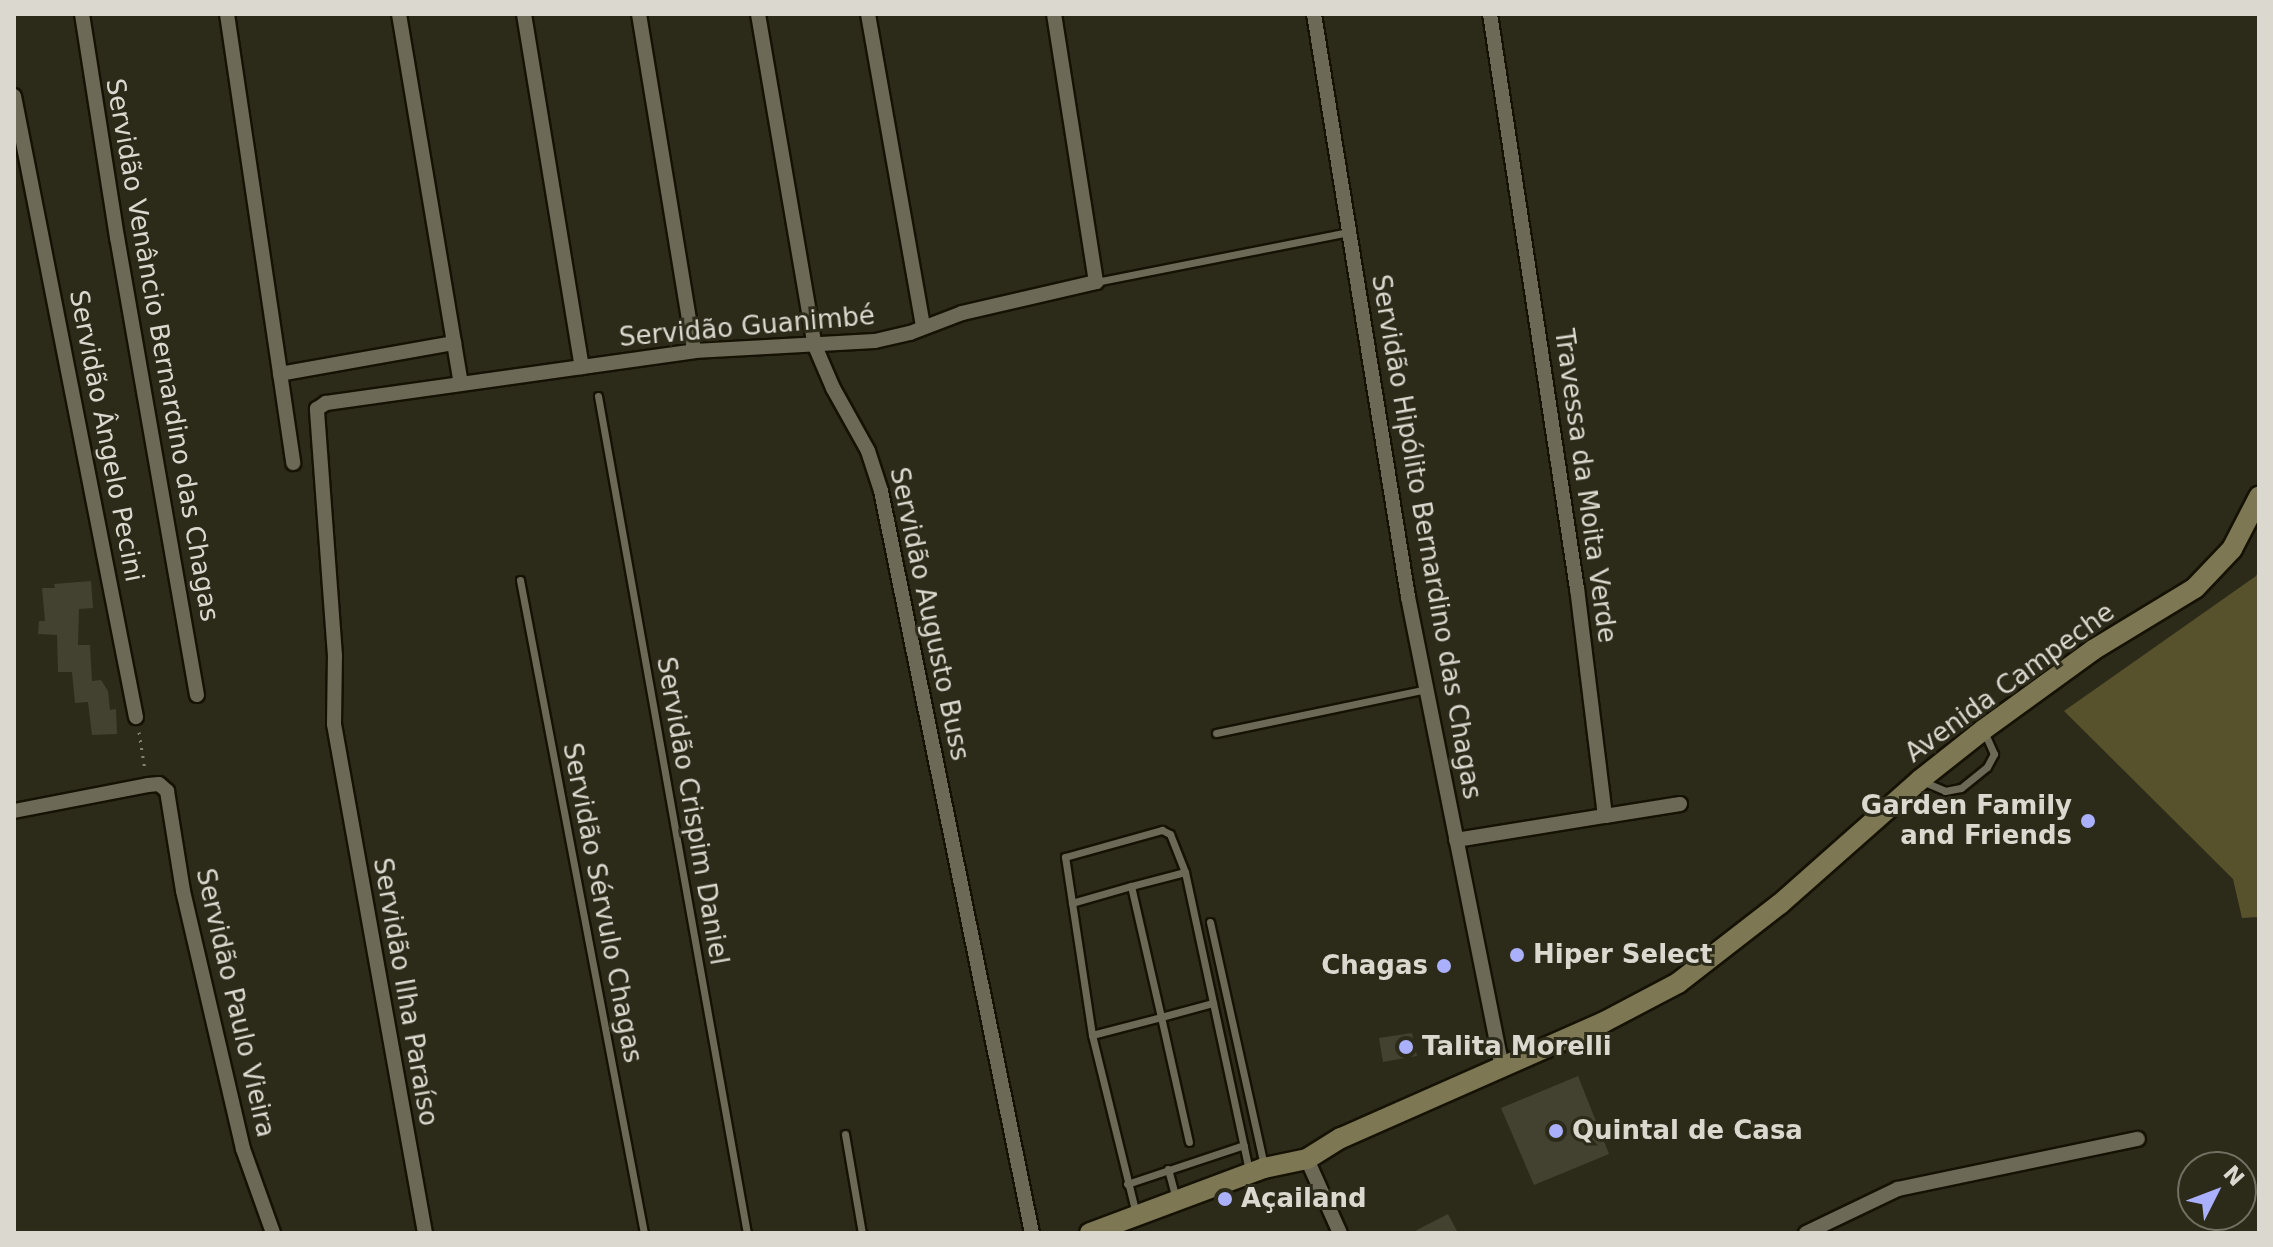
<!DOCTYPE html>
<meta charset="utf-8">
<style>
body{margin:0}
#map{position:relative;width:2273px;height:1247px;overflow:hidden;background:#2c2a19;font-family:"DejaVu Sans",sans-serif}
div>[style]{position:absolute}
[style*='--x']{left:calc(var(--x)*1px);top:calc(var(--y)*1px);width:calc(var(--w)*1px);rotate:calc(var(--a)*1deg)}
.green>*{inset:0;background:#57512c}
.building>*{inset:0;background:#43412f}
.path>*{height:3px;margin-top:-1.5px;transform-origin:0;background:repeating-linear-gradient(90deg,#848275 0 2px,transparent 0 8px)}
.roads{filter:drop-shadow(2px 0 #151204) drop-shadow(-2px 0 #151204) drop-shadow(0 2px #151204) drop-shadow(0 -2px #151204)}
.lane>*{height:7px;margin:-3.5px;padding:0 3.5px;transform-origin:3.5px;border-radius:3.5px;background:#6c6a57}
.street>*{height:14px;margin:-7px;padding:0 7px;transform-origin:7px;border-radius:7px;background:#6c6a57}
.secondary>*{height:20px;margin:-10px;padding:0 10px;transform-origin:10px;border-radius:10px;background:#7d7853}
.dots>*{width:22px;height:22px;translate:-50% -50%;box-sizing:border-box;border:4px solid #2c2a19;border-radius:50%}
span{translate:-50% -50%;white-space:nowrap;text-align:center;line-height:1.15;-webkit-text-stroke:6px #2c2a19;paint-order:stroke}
.street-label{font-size:26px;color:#dbd9cf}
.poi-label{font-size:26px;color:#dbd9cf;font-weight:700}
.right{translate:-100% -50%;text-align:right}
.left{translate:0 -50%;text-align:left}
.frame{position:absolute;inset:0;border:16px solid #dbd9cf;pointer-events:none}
.north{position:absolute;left:2177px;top:1151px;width:80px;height:80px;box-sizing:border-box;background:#2c2a19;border:2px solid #727062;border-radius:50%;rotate:48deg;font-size:22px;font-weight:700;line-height:32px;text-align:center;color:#dbd9cf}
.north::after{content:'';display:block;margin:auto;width:28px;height:36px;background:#aab0fb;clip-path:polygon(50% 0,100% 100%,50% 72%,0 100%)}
</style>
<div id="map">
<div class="green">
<div style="clip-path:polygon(2259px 570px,2259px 917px,2242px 918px,2233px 879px,2064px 711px,2256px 576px)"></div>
</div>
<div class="building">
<div style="clip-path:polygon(91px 581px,93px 608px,79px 609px,78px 645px,90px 645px,92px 681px,101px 680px,108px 691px,110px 710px,116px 709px,117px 734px,92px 735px,88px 702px,75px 703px,72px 672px,58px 672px,57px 635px,38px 634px,39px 621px,45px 621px,42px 588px,55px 588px,54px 584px)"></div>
<div style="clip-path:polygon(1412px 1033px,1417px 1056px,1383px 1062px,1379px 1038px)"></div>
<div style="clip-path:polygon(1578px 1076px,1609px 1154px,1534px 1185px,1501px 1108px)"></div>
<div style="clip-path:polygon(1448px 1214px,1458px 1233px,1411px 1233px)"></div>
</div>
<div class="path">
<div style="--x:139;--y:732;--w:36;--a:81"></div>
</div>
<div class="roads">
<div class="lane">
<div style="--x:1096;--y:282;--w:258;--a:-11.2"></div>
<div style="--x:598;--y:396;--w:850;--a:79.91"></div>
<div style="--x:520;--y:580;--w:665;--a:79.25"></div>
<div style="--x:1216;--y:733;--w:215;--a:-11.8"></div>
<div style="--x:1922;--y:781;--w:25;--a:23"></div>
<div style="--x:1945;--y:791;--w:16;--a:-11"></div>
<div style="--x:1961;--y:788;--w:33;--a:-39"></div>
<div style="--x:1987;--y:767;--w:15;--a:-62"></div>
<div style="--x:1994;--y:754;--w:22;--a:-114"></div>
<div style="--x:1185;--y:872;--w:305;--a:77.9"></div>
<div style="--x:1072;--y:903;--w:61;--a:-16.1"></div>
<div style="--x:1210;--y:922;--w:249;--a:77.5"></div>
<div style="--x:1092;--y:1035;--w:71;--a:-14.6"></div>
<div style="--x:1161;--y:1017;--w:128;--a:77.4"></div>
<div style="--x:845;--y:1134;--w:100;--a:80.3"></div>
<div style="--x:1168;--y:1169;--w:30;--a:75"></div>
<div style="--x:1127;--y:1184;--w:123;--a:-18.4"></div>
<div style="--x:1136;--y:1214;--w:184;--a:-103.8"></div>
<div style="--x:1092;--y:1035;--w:180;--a:-98.6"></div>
<div style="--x:1065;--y:857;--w:101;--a:-15.6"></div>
<div style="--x:1162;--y:830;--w:9;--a:27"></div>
<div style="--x:1170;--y:834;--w:41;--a:68.5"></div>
<div style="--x:1185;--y:872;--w:56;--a:165.5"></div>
<div style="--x:1131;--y:886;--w:134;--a:77.1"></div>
<div style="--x:1161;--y:1017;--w:54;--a:-15.1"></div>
</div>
<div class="street">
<div style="--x:82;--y:14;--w:226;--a:81.1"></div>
<div style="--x:117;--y:237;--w:465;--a:80.1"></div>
<div style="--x:227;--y:14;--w:454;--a:81.6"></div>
<div style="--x:399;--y:14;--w:374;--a:80.5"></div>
<div style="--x:524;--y:14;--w:358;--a:80.7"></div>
<div style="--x:639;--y:14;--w:341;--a:80.7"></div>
<div style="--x:758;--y:14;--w:337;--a:80.3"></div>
<div style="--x:815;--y:346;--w:46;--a:66.8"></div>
<div style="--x:833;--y:388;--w:72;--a:60.9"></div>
<div style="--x:868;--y:451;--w:42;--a:72"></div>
<div style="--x:881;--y:491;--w:757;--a:78.5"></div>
<div style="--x:868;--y:14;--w:318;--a:80"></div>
<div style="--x:1314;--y:14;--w:591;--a:80.84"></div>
<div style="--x:1408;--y:597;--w:479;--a:78.7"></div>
<div style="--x:14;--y:96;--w:633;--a:78.89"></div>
<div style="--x:280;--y:374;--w:177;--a:-10.1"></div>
<div style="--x:14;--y:811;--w:136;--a:-11"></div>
<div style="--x:148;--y:785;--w:11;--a:-5"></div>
<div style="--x:159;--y:784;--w:11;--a:41"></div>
<div style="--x:167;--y:791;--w:101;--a:80.9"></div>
<div style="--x:183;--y:891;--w:265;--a:76.9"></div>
<div style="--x:243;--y:1149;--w:89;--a:70.3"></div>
<div style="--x:1605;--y:816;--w:76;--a:-9.1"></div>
<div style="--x:1456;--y:840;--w:151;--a:-9.2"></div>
<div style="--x:1605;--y:816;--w:229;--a:-97"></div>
<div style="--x:1577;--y:589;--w:582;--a:-98.6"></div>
<div style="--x:1307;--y:1159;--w:81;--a:66"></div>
<div style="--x:425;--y:1233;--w:517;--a:-100.14"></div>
<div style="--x:334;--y:724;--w:68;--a:-89.2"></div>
<div style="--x:335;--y:656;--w:248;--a:-94.2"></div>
<div style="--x:317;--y:409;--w:11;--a:-34"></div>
<div style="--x:326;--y:403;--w:372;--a:-8"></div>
<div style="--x:694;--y:351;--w:181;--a:-3.2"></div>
<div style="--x:875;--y:341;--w:36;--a:-13"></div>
<div style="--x:910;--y:333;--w:56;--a:-21"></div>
<div style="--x:962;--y:313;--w:138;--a:-13"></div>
<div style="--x:1096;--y:282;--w:271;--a:-98.9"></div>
<div style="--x:1806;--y:1233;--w:102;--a:-25.6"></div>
<div style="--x:1898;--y:1189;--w:245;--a:-11.8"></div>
</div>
<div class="secondary">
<div style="--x:1090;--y:1233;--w:186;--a:-20.5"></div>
<div style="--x:1264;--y:1168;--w:44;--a:-11.8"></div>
<div style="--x:1307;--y:1159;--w:40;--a:-32"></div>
<div style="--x:1341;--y:1138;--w:287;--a:-23.8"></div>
<div style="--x:1604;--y:1022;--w:84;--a:-27.8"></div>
<div style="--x:1678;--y:983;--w:129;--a:-37.8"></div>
<div style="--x:1780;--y:904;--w:187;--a:-41.5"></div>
<div style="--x:1920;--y:780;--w:80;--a:-38.4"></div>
<div style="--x:1983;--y:730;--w:136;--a:-36"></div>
<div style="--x:2093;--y:650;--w:119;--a:-31.3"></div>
<div style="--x:2195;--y:588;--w:54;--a:-46.5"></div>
<div style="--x:2232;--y:549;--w:59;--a:-62.6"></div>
</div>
</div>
<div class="dots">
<div style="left:2088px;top:821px;background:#aab0fb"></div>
<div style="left:1517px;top:955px;background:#aab0fb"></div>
<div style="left:1444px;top:966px;background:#aab0fb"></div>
<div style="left:1406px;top:1047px;background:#aab0fb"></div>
<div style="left:1556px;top:1131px;background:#aab0fb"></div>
<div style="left:1225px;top:1199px;background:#aab0fb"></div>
</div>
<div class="street-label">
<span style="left:747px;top:327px;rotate:-5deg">Servidão Guanimbé</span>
<span style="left:162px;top:350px;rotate:80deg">Servidão Venâncio Bernardino das Chagas</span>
<span style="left:106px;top:436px;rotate:79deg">Servidão Ângelo Pecini</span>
<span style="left:1585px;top:486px;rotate:82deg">Travessa da Moita Verde</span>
<span style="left:1426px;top:537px;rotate:80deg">Servidão Hipólito Bernardino das Chagas</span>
<span style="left:929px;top:614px;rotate:78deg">Servidão Augusto Buss</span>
<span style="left:2010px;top:683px;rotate:-36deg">Avenida Campeche</span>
<span style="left:692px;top:811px;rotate:80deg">Servidão Crispim Daniel</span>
<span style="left:602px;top:903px;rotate:79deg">Servidão Sérvulo Chagas</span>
<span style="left:405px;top:992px;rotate:80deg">Servidão Ilha Paraíso</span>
<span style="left:235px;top:1003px;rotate:77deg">Servidão Paulo Vieira</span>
</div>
<div class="poi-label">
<span class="right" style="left:2072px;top:821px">Garden Family<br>and Friends</span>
<span class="left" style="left:1533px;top:955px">Hiper Select</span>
<span class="right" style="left:1428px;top:966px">Chagas</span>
<span class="left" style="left:1422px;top:1047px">Talita Morelli</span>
<span class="left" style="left:1572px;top:1131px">Quintal de Casa</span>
<span class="left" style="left:1241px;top:1199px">Açailand</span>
</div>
<div class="frame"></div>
<div class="north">N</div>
</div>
